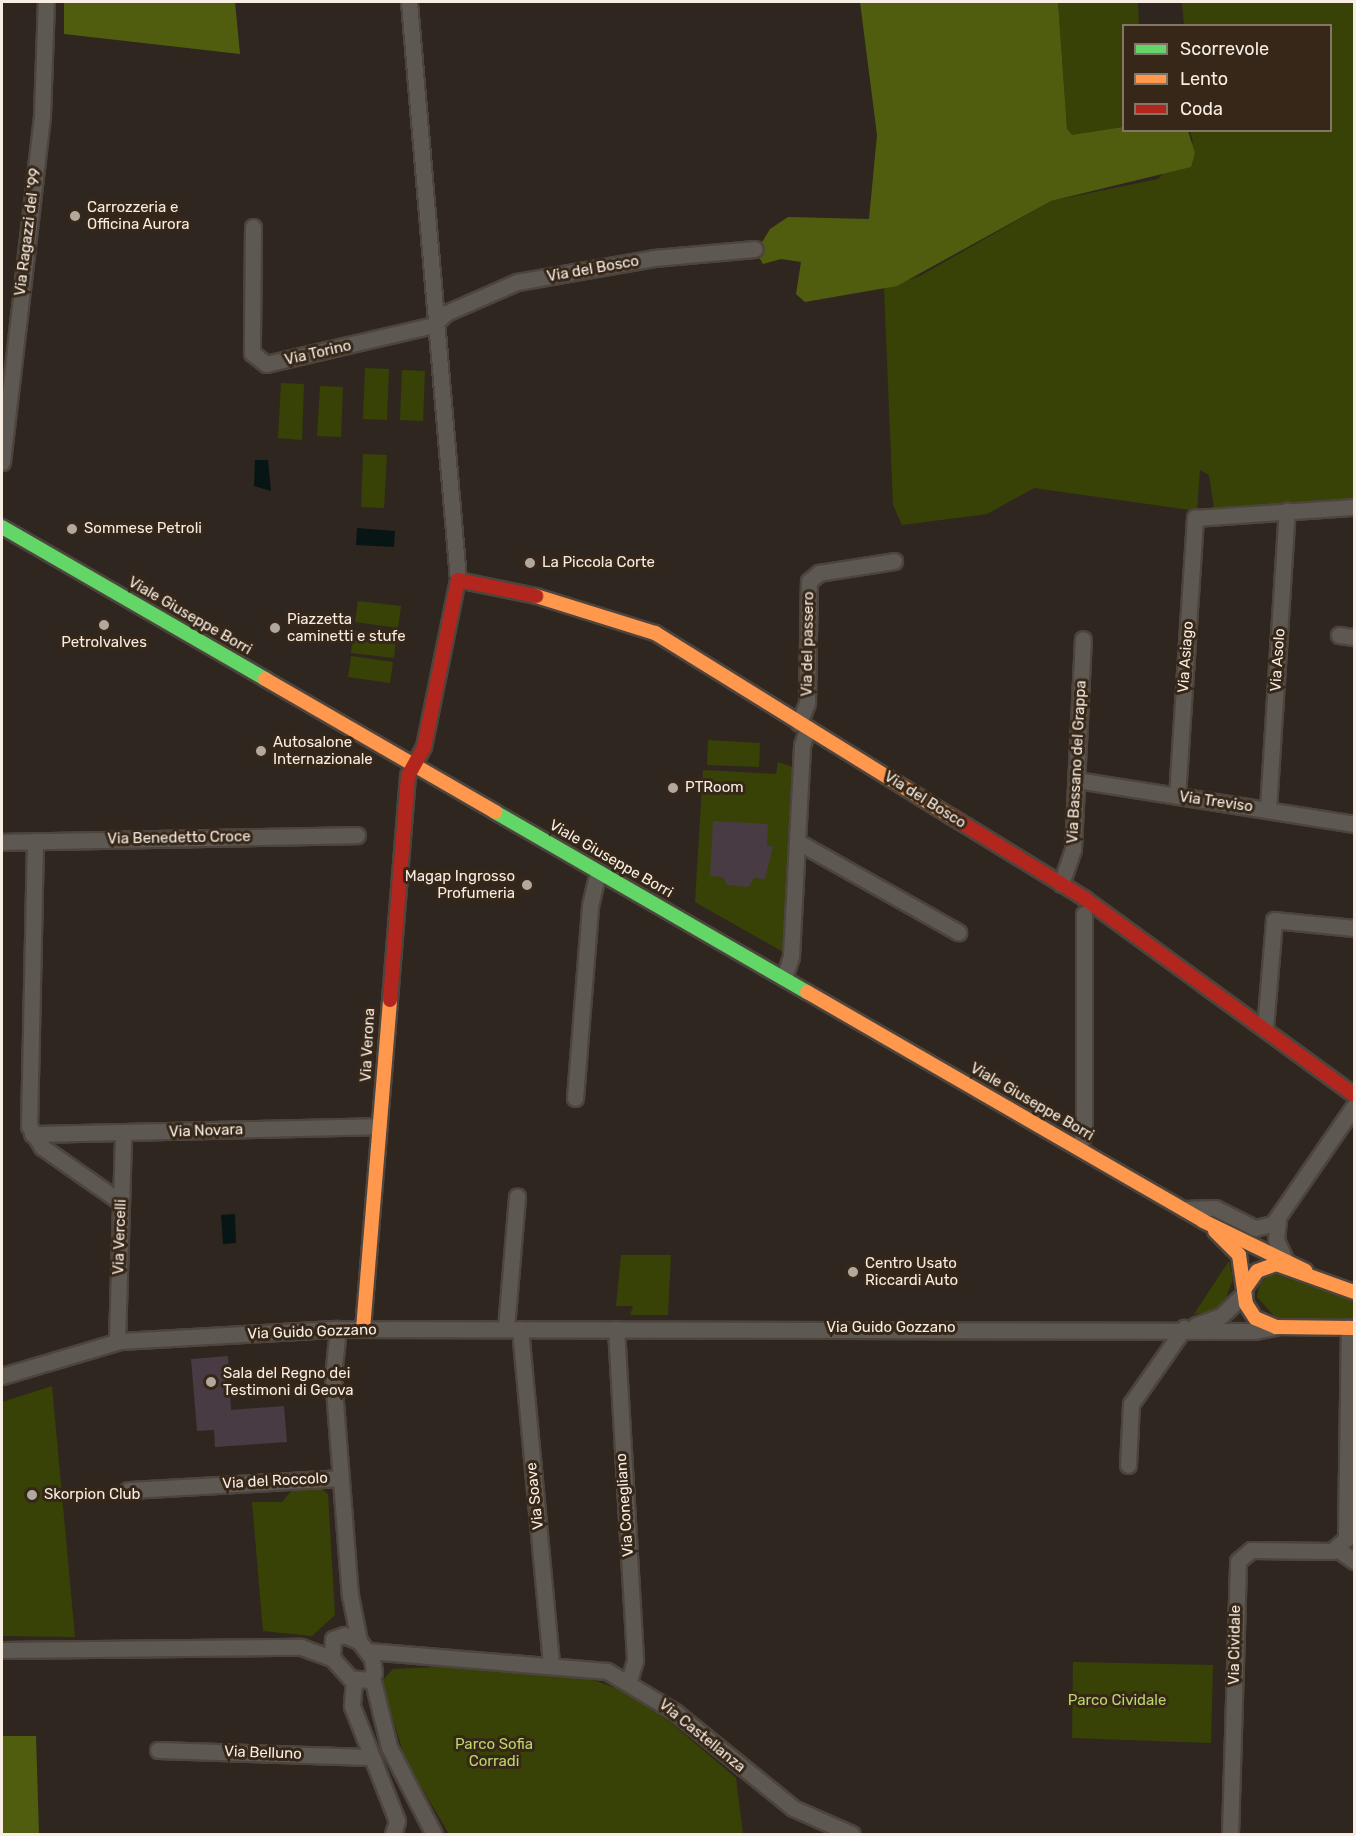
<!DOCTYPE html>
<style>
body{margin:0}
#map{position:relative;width:1356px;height:1836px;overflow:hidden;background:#2f271f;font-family:Rubik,sans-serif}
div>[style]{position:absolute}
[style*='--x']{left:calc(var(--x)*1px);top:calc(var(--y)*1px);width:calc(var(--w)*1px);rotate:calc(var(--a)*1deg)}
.green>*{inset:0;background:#384206}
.forest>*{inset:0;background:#505d0f}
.water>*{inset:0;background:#081515}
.building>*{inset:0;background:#483b43}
.roads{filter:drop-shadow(2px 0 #4c443d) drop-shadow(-2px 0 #4c443d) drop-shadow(0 2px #4c443d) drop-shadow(0 -2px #4c443d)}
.street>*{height:15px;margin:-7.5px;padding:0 7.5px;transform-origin:7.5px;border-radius:7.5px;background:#5e5852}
.fast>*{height:14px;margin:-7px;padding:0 7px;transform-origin:7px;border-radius:7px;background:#63d668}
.slow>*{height:14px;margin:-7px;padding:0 7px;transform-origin:7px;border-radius:7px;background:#ff974d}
.jam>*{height:14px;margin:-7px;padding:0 7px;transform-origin:7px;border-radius:7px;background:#b3261e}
.dots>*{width:16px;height:16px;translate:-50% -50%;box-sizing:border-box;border:3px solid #362718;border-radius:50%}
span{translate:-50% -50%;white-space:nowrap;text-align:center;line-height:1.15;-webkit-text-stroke:6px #362718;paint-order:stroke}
.poi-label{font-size:15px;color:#f7ede3}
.left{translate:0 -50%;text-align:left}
.right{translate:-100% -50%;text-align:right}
.street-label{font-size:15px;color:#f7ede3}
.park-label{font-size:15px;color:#bbd669}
.frame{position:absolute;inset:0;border:3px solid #f7ede3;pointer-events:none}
.legend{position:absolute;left:1122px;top:24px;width:210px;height:108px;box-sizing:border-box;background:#362718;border:2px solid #837669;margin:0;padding:8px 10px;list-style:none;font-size:18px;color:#f7ede3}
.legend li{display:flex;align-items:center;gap:12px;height:30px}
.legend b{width:30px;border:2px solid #837669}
</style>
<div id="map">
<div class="green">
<div style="clip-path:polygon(1058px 2px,1138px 2px,1139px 25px,1124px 26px,1123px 127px,1072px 136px,1067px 129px)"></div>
<div style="clip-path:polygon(1182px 2px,1354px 2px,1354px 499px,1214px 508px,1209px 475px,1200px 470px,1197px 511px,1034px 488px,987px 514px,902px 525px,893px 505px,884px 288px,920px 276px,1051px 201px,1158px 179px,1193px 142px,1190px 131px,1330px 130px,1330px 26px,1184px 25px)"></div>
<div style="clip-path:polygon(365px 368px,389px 369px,387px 420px,363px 419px)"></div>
<div style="clip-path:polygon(402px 370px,425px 371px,423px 421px,400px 420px)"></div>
<div style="clip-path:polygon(281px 383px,304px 384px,302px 440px,278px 438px)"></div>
<div style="clip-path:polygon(320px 386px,343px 387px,341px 437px,317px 436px)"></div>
<div style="clip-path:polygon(363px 454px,387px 455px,384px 508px,361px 507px)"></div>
<div style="clip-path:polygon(358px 601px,401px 606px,398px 628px,355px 622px)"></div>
<div style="clip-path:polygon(354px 631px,396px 637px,394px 658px,351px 653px)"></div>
<div style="clip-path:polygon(351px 656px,393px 662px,390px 683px,348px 677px)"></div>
<div style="clip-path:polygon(708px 740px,760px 743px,759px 767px,707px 765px)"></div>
<div style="clip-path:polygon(778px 762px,792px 767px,783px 952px,695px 902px,703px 770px,776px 774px)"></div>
<div style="clip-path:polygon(621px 1255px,671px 1255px,668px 1315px,630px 1315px,633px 1306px,616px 1306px)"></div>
<div style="clip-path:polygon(1229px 1261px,1233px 1279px,1226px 1298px,1214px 1311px,1194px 1314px)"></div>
<div style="clip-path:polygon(1272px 1273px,1354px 1301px,1354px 1319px,1277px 1319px,1257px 1297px,1260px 1283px)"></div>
<div style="clip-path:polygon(52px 1386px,75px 1637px,2px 1636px,2px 1402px)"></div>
<div style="clip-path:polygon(320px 1488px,328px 1494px,335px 1615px,312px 1636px,263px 1631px,252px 1502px,282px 1502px,292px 1490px)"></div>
<div style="clip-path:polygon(1073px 1662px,1213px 1665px,1211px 1743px,1072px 1738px)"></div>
<div style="clip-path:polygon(457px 1666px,585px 1677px,621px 1690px,669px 1721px,736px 1778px,743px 1834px,449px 1834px,406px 1761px,381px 1682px,393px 1669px)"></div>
</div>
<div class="forest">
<div style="clip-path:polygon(64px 2px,235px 2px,240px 54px,64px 34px)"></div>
<div style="clip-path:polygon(860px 2px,1058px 2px,1067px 129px,1072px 135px,1123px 127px,1188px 131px,1195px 153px,1191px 167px,1051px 201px,897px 286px,805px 302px,796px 294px,801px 262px,781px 259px,763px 264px,756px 252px,770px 229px,788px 217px,869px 219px,877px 135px)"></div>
<div style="clip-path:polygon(2px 1736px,36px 1736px,39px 1834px,2px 1834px)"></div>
</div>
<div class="water">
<div style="clip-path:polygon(255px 460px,268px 460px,271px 491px,254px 486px)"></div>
<div style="clip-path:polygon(357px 528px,395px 531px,394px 547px,356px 545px)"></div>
<div style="clip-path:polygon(235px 1214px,236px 1243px,223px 1244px,221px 1215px)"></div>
</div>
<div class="building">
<div style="clip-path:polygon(713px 821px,768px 824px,767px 846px,773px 846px,765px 879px,754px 878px,749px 887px,727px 885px,723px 877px,710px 876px)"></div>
<div style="clip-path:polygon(228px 1356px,231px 1410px,284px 1406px,287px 1442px,215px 1447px,214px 1430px,197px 1431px,191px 1359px)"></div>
</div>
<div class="roads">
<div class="street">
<div style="--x:409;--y:2;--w:580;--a:85.15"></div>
<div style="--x:253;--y:227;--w:126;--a:90.5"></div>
<div style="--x:252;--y:353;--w:18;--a:38"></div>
<div style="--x:266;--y:364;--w:171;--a:-13.1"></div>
<div style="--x:433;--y:325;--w:18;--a:-43"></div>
<div style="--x:446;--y:313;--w:77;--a:-23.6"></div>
<div style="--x:517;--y:282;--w:139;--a:-9.9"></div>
<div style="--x:654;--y:258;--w:101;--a:-5.1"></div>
<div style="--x:2;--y:462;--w:349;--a:-83.4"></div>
<div style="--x:42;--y:115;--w:113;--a:-88"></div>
<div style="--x:1339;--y:635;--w:15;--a:8"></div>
<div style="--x:799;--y:723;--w:22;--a:-68"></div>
<div style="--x:807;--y:703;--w:122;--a:-89.1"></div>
<div style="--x:809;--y:581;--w:13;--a:-39"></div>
<div style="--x:819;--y:573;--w:76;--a:-9.1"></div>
<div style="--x:1077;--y:780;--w:280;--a:9"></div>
<div style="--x:1177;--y:796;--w:279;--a:-86.3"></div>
<div style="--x:1195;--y:518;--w:159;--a:-4"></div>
<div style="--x:1268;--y:809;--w:299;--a:-86.4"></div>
<div style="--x:35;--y:841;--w:285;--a:91.2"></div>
<div style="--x:29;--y:1126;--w:25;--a:58"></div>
<div style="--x:42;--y:1147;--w:94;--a:35"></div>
<div style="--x:2;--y:842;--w:355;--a:-1.1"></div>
<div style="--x:798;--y:842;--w:184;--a:29.4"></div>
<div style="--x:1061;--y:884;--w:37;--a:-71"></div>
<div style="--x:1073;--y:849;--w:210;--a:-87.3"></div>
<div style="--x:784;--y:978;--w:23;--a:-72"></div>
<div style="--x:791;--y:956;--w:211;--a:-87"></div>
<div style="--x:802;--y:745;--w:18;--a:-71"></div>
<div style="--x:1265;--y:1028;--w:108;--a:-85.2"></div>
<div style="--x:1274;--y:920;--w:80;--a:5.7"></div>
<div style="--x:575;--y:1098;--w:193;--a:-85.5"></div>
<div style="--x:590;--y:906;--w:35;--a:-77"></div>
<div style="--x:32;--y:1134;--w:347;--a:-1.3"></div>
<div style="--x:1079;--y:1148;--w:16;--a:-72"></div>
<div style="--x:1084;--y:1133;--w:219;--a:-90"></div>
<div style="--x:1184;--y:1209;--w:31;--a:-2"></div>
<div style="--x:1215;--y:1208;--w:45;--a:26.6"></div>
<div style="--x:1255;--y:1228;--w:18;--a:-13"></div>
<div style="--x:1273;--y:1224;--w:143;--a:-55.5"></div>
<div style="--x:1278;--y:1220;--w:20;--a:96"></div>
<div style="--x:1276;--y:1240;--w:19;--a:65"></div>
<div style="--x:1196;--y:1325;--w:27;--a:-20"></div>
<div style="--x:1221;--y:1316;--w:33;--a:-44"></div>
<div style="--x:506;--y:1328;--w:132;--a:-85.2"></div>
<div style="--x:338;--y:1329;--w:47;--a:96.1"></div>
<div style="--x:333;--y:1376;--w:220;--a:85.6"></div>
<div style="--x:350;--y:1595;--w:47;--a:78.9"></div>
<div style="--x:520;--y:1329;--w:335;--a:84.7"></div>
<div style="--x:616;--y:1329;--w:332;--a:86.7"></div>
<div style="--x:635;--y:1660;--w:22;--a:106"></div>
<div style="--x:117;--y:1341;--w:208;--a:-88.3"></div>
<div style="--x:2;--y:1376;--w:123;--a:-16.5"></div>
<div style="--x:120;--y:1341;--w:218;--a:-3.2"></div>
<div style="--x:338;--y:1329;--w:917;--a:0.12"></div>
<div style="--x:1255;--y:1331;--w:21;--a:-11"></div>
<div style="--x:1128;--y:1465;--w:61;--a:-87.2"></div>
<div style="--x:1131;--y:1404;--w:93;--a:-55.1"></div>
<div style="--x:128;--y:1490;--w:212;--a:-3.2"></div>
<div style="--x:1337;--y:1549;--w:21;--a:35"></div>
<div style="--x:344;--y:1635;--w:16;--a:22"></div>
<div style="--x:359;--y:1641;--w:21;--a:53"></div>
<div style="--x:372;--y:1658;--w:15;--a:82"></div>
<div style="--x:374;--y:1673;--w:9;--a:131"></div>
<div style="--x:368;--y:1680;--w:18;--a:-174"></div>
<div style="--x:350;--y:1678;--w:27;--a:-132"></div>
<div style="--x:332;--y:1658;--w:19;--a:-87"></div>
<div style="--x:333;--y:1639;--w:12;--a:-20"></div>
<div style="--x:2;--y:1650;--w:299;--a:-0.6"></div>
<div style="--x:301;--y:1647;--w:33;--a:20"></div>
<div style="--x:368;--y:1651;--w:240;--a:4.8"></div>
<div style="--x:607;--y:1671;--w:79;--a:31.1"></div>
<div style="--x:675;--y:1712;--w:152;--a:39.1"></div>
<div style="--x:793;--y:1808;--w:64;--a:23.8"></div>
<div style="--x:372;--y:1677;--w:72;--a:76.3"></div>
<div style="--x:389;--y:1747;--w:98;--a:62.7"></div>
<div style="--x:354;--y:1681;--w:25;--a:95"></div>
<div style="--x:352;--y:1706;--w:123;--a:68.6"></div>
<div style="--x:397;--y:1821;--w:14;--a:107"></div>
<div style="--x:158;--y:1750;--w:211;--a:1.9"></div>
<div style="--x:1230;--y:1834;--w:273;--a:-88.3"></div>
<div style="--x:1238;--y:1561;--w:17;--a:-40"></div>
<div style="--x:1251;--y:1550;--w:81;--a:0.7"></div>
<div style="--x:1332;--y:1551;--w:18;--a:-41"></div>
<div style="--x:1346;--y:1539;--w:212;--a:-89.2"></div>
</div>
<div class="fast">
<div style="--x:2;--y:527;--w:304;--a:30"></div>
<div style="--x:495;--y:812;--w:360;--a:30"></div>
</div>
<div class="slow">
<div style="--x:536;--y:596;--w:125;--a:17.3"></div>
<div style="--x:655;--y:633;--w:349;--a:31.8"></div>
<div style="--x:265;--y:679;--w:266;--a:30"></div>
<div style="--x:807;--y:992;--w:457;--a:30"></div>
<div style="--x:1203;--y:1221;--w:114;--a:25.9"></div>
<div style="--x:1215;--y:1231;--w:34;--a:45"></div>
<div style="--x:1239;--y:1255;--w:49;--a:81.9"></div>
<div style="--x:1246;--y:1304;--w:17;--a:57"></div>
<div style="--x:1255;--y:1318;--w:23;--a:23"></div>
<div style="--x:1276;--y:1327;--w:78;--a:0.7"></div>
<div style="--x:1246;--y:1287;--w:19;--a:-55"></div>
<div style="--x:1257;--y:1271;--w:20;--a:-20"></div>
<div style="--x:1276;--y:1264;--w:83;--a:19.7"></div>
<div style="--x:363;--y:1329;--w:330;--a:-85.3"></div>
</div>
<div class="jam">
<div style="--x:952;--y:817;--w:155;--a:31.5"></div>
<div style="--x:1084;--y:898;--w:334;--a:36.1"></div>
<div style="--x:390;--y:1000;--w:225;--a:-85.4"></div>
<div style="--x:408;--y:776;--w:33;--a:-61"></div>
<div style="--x:424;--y:747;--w:170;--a:-78.5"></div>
<div style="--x:458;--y:580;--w:80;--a:11.6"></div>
</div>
</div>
<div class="dots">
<div style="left:75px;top:216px;background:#b1a89e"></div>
<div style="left:72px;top:529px;background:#b1a89e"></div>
<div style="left:530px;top:563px;background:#b1a89e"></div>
<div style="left:104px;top:625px;background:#b1a89e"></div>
<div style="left:275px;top:628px;background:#b1a89e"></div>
<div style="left:261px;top:751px;background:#b1a89e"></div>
<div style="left:673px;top:788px;background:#b1a89e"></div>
<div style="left:527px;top:885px;background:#b1a89e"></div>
<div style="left:853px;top:1272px;background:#b1a89e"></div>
<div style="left:211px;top:1382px;background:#b1a89e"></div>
<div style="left:32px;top:1495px;background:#b1a89e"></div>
</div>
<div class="poi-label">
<span class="left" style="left:87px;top:216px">Carrozzeria e<br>Officina Aurora</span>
<span class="left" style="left:84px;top:529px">Sommese Petroli</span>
<span class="left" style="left:542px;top:563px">La Piccola Corte</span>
<span class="left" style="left:287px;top:628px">Piazzetta<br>caminetti e stufe</span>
<span style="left:104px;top:643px">Petrolvalves</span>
<span class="left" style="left:273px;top:751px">Autosalone<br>Internazionale</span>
<span class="left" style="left:685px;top:788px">PTRoom</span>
<span class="right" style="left:515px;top:885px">Magap Ingrosso<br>Profumeria</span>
<span class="left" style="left:865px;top:1272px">Centro Usato<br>Riccardi Auto</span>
<span class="left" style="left:223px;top:1382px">Sala del Regno dei<br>Testimoni di Geova</span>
<span class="left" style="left:44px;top:1495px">Skorpion Club</span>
</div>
<div class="street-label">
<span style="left:28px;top:232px;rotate:-83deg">Via Ragazzi del '99</span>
<span style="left:593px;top:269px;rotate:-10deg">Via del Bosco</span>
<span style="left:318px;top:353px;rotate:-13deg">Via Torino</span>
<span style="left:190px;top:616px;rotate:30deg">Viale Giuseppe Borri</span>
<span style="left:808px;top:644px;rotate:-89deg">Via del passero</span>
<span style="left:1186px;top:657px;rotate:-86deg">Via Asiago</span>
<span style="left:1278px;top:660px;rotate:-86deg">Via Asolo</span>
<span style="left:1077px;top:762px;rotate:-87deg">Via Bassano del Grappa</span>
<span style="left:925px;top:800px;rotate:32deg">Via del Bosco</span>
<span style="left:1216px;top:802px;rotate:8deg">Via Treviso</span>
<span style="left:179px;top:838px;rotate:-1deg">Via Benedetto Croce</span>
<span style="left:611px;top:859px;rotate:30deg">Viale Giuseppe Borri</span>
<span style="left:368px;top:1045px;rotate:-87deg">Via Verona</span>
<span style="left:1032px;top:1102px;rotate:30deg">Viale Giuseppe Borri</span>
<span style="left:206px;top:1131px;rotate:-2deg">Via Novara</span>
<span style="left:120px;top:1237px;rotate:-88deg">Via Vercelli</span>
<span style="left:891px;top:1328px">Via Guido Gozzano</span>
<span style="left:312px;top:1332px;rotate:-2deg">Via Guido Gozzano</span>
<span style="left:275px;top:1481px;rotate:-3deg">Via del Roccolo</span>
<span style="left:535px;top:1496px;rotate:-96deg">Via Soave</span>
<span style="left:625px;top:1505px;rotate:-94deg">Via Conegliano</span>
<span style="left:1235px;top:1645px;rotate:-89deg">Via Cividale</span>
<span style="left:702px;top:1736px;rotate:39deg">Via Castellanza</span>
<span style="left:263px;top:1753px;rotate:2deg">Via Belluno</span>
</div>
<div class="park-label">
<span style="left:1117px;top:1701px">Parco Cividale</span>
<span style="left:494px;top:1753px">Parco Sofia<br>Corradi</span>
</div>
<div class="frame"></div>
<ul class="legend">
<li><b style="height:8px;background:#63d668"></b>Scorrevole</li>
<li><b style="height:8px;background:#ff974d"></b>Lento</li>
<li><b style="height:8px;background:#b3261e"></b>Coda</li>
</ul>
</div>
